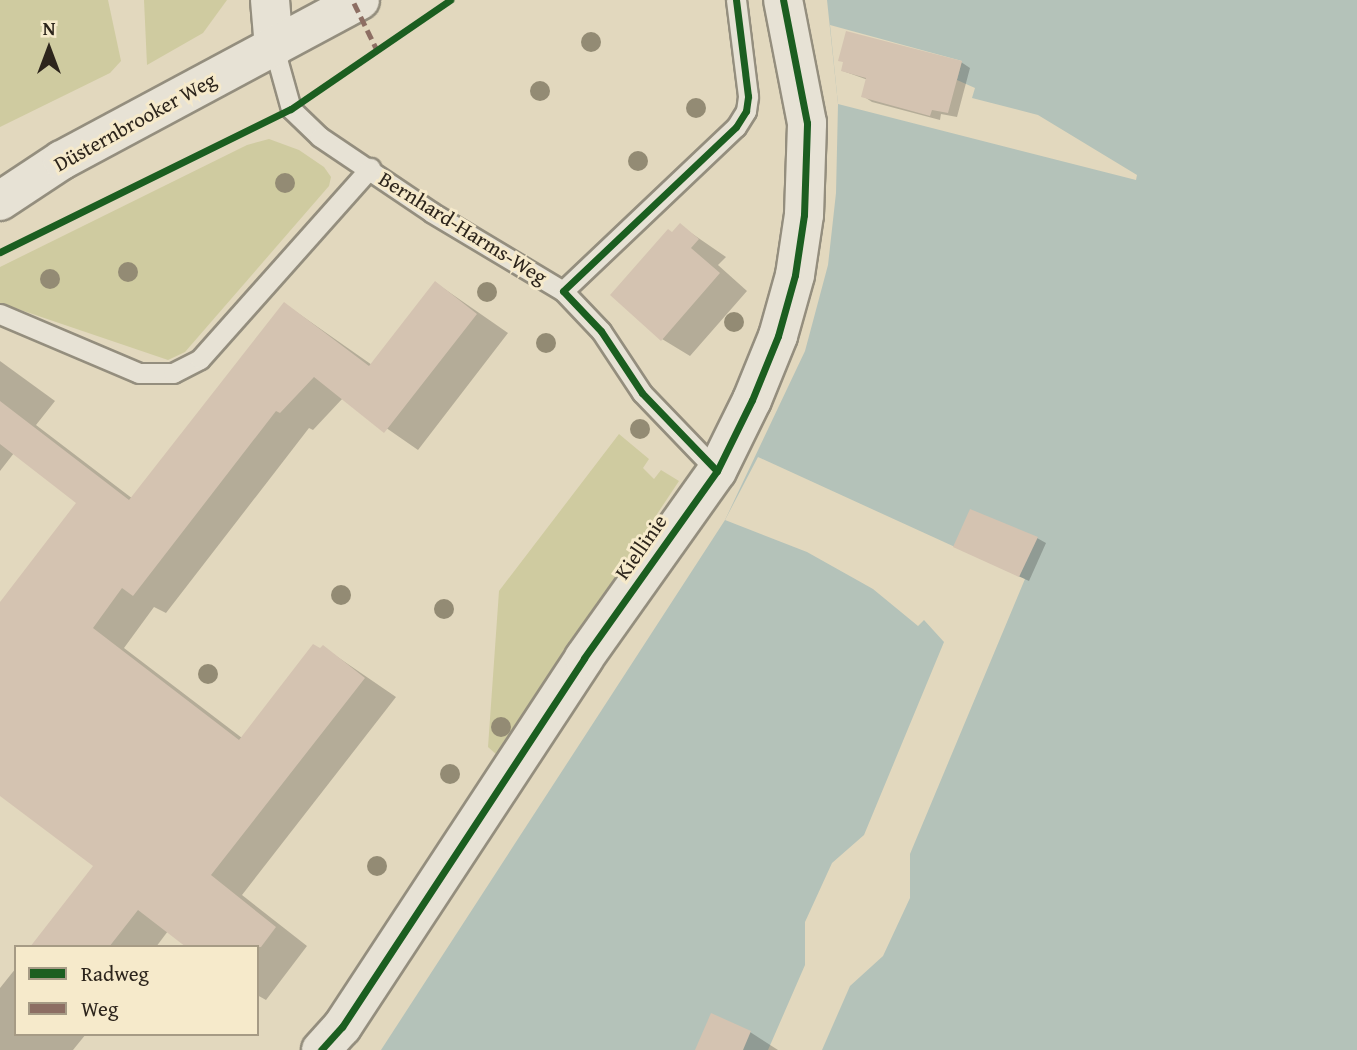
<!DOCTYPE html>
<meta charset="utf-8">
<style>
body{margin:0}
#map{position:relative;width:1357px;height:1050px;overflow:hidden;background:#e2d8be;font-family:"Gentium Book Plus",serif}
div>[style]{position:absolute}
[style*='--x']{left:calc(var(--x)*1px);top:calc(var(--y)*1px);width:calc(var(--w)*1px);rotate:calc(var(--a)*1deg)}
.green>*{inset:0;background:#cfcba0}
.water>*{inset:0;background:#b4c2b9}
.pier>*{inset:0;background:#e2d8be}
.shadow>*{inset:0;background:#0003}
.building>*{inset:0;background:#d4c3b1}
.roads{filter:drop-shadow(2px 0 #948e7e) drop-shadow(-2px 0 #948e7e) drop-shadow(0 2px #948e7e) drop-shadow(0 -2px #948e7e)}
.lane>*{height:19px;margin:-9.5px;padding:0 9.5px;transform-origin:9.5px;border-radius:9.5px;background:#e7e2d5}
.street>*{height:38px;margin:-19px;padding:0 19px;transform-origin:19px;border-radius:19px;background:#e7e2d5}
.secondary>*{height:38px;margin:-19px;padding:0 19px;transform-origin:19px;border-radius:19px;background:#e7e2d5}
.quiet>*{height:5px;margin-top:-2.5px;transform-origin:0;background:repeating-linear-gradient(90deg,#8d6e63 0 10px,transparent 0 15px)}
.cycleway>*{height:7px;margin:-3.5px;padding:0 3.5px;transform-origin:3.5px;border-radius:3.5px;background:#1b5e20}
.trees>*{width:20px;height:20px;margin:-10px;border-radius:50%;background:#938b74}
span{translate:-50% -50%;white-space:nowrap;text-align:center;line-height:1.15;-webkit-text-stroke:6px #f6eacb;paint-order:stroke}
.street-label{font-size:21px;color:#2d251c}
.legend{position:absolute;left:14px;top:945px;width:245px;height:91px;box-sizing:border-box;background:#f6eacb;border:2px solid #a69b85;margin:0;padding:9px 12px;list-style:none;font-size:21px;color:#2d251c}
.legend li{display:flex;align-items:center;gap:14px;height:35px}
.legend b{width:35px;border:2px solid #a69b85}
.north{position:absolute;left:14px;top:14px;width:70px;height:70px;-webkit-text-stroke:5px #f6eacb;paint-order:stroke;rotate:0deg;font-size:19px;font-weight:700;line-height:28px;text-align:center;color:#2d251c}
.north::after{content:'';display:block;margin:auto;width:24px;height:32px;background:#2d251c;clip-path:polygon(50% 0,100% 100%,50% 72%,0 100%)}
</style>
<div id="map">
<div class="green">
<div style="clip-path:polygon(0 0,108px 0,121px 61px,110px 73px,0 127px)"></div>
<div style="clip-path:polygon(144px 0,227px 0,203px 33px,147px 65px)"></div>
<div style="clip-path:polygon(269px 139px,299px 150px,324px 167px,331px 177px,329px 186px,185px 352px,168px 360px,0 303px,0 267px,247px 145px)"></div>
<div style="clip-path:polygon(619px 434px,649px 459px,643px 468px,654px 479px,661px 470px,679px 481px,497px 755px,488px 747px,499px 591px)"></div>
</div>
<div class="water">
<div style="clip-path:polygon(827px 0,1357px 0,1357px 1050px,381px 1050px,725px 520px,805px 351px,828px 265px,836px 193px,838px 104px)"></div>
</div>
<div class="pier">
<div style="clip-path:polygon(830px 25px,962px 61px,957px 80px,975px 88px,972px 98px,1038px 115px,1137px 175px,1136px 180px,838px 104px)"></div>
<div style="clip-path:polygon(758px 457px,1025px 579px,910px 854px,910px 898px,883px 956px,850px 986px,822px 1050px,768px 1050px,805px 965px,805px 922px,832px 863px,864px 835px,944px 642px,924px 620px,918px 626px,873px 589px,807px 552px,725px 520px)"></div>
</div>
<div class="shadow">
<div style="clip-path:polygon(961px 62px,970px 68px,957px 117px,941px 114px,940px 120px,872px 102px,863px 96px,868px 80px,843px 71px)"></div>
<div style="clip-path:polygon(681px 226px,726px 257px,718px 265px,747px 291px,690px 356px,662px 339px,674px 234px)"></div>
<div style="clip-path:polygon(436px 283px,508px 333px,418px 450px,343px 398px,313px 430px,309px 428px,166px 613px,154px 607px,124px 648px,242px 738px,323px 647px,396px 697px,242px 895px,307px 946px,266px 1000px,257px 995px,257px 947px,168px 931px,156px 947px,32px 947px,96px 866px,0 793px,0 605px,79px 502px,14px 453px,0 471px,0 361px,55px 401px,36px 425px,133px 499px,285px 304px,372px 365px)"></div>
<div style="clip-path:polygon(1037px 538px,1046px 543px,1029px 581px,965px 551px)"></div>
<div style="clip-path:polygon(16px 968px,16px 1034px,86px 1034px,73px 1050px,0 1050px,0 988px)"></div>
<div style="clip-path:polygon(750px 1032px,778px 1050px,697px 1050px)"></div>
</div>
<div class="building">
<div style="clip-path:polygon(846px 31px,962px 61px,948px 113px,932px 110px,930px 116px,861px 97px,866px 78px,841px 71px,843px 62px,838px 61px)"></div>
<div style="clip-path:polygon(680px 223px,699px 239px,691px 248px,720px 273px,661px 341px,610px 295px,668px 229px,672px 232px)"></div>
<div style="clip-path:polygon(435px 281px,477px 314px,384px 433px,314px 377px,280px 413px,276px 411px,133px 596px,122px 588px,93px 628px,239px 740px,313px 644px,320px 648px,323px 645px,365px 678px,211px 875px,276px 927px,261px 947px,186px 947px,138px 910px,109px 947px,30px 947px,93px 866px,0 796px,0 602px,76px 503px,0 444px,0 401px,129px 500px,284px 302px,369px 366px)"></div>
<div style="clip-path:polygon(970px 509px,1038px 537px,1019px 577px,953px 547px)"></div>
<div style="clip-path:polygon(711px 1013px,751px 1031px,743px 1050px,695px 1050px)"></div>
</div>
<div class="roads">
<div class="lane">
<div style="--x:274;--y:48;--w:63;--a:74.4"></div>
<div style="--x:291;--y:109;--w:40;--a:44"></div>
<div style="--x:320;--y:137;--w:134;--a:34"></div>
<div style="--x:431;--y:212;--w:154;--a:30.9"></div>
<div style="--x:563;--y:291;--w:55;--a:46.5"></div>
<div style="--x:601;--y:331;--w:74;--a:56.5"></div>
<div style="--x:642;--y:393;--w:108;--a:46.1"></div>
<div style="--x:563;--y:291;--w:238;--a:-43.5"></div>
<div style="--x:736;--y:127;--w:19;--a:-58"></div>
<div style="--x:746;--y:111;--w:15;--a:-82"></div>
<div style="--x:748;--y:96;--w:97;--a:-97.1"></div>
<div style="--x:0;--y:314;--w:151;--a:23"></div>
<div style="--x:139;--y:373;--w:34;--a:0"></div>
<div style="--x:173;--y:373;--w:30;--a:-27"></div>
<div style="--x:200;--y:359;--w:256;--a:-48.3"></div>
</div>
<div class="street">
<div style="--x:270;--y:0;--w:48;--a:85.2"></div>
<div style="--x:321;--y:1050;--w:31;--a:-48"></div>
<div style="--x:342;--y:1027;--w:441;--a:-56.7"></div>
<div style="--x:584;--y:658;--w:229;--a:-54.6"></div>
<div style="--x:717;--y:471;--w:79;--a:-63.8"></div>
<div style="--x:752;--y:400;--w:69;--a:-67.9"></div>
<div style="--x:778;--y:336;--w:63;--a:-74.4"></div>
<div style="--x:795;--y:275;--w:61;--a:-81.5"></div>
<div style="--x:804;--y:215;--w:92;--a:-88.1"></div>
<div style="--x:807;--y:123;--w:125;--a:-101"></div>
</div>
<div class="secondary">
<div style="--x:0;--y:201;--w:74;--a:-33.5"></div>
<div style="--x:62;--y:160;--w:338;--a:-28.2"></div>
</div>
</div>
<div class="quiet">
<div style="--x:354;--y:3;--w:55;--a:63.9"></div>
</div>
<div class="cycleway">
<div style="--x:0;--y:252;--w:324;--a:-26.2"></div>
<div style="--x:291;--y:109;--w:193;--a:-34.4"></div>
<div style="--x:717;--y:471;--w:108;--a:-133.9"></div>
<div style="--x:642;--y:393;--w:74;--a:-123.5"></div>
<div style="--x:601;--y:331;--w:55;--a:-133.5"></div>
<div style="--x:563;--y:291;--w:238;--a:-43.5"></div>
<div style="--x:736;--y:127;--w:19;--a:-58"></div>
<div style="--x:746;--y:111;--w:15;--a:-82"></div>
<div style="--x:748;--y:96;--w:97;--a:-97.1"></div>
<div style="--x:321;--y:1050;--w:31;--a:-48"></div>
<div style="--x:342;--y:1027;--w:441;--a:-56.7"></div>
<div style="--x:584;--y:658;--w:229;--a:-54.6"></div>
<div style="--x:717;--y:471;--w:79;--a:-63.8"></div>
<div style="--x:752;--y:400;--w:69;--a:-67.9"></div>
<div style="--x:778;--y:336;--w:63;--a:-74.4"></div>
<div style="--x:795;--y:275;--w:61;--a:-81.5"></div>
<div style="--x:804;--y:215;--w:92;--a:-88.1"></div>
<div style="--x:807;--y:123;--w:125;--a:-101"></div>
</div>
<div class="trees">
<div style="left:591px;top:42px"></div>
<div style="left:540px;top:91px"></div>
<div style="left:696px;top:108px"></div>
<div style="left:638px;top:161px"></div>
<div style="left:285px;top:183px"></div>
<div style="left:128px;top:272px"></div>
<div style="left:50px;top:279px"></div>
<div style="left:487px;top:292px"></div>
<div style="left:734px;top:322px"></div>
<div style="left:546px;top:343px"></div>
<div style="left:640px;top:429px"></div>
<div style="left:341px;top:595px"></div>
<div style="left:444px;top:609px"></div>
<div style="left:208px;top:674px"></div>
<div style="left:501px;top:727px"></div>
<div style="left:450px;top:774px"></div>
<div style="left:377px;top:866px"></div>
</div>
<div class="street-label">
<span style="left:135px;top:122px;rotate:-29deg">Düsternbrooker Weg</span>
<span style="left:463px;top:228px;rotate:32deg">Bernhard-Harms-Weg</span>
<span style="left:641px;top:547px;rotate:-55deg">Kiellinie</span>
</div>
<ul class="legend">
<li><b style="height:9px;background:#1b5e20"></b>Radweg</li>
<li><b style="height:9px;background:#8d6e63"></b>Weg</li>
</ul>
<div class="north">N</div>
</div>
